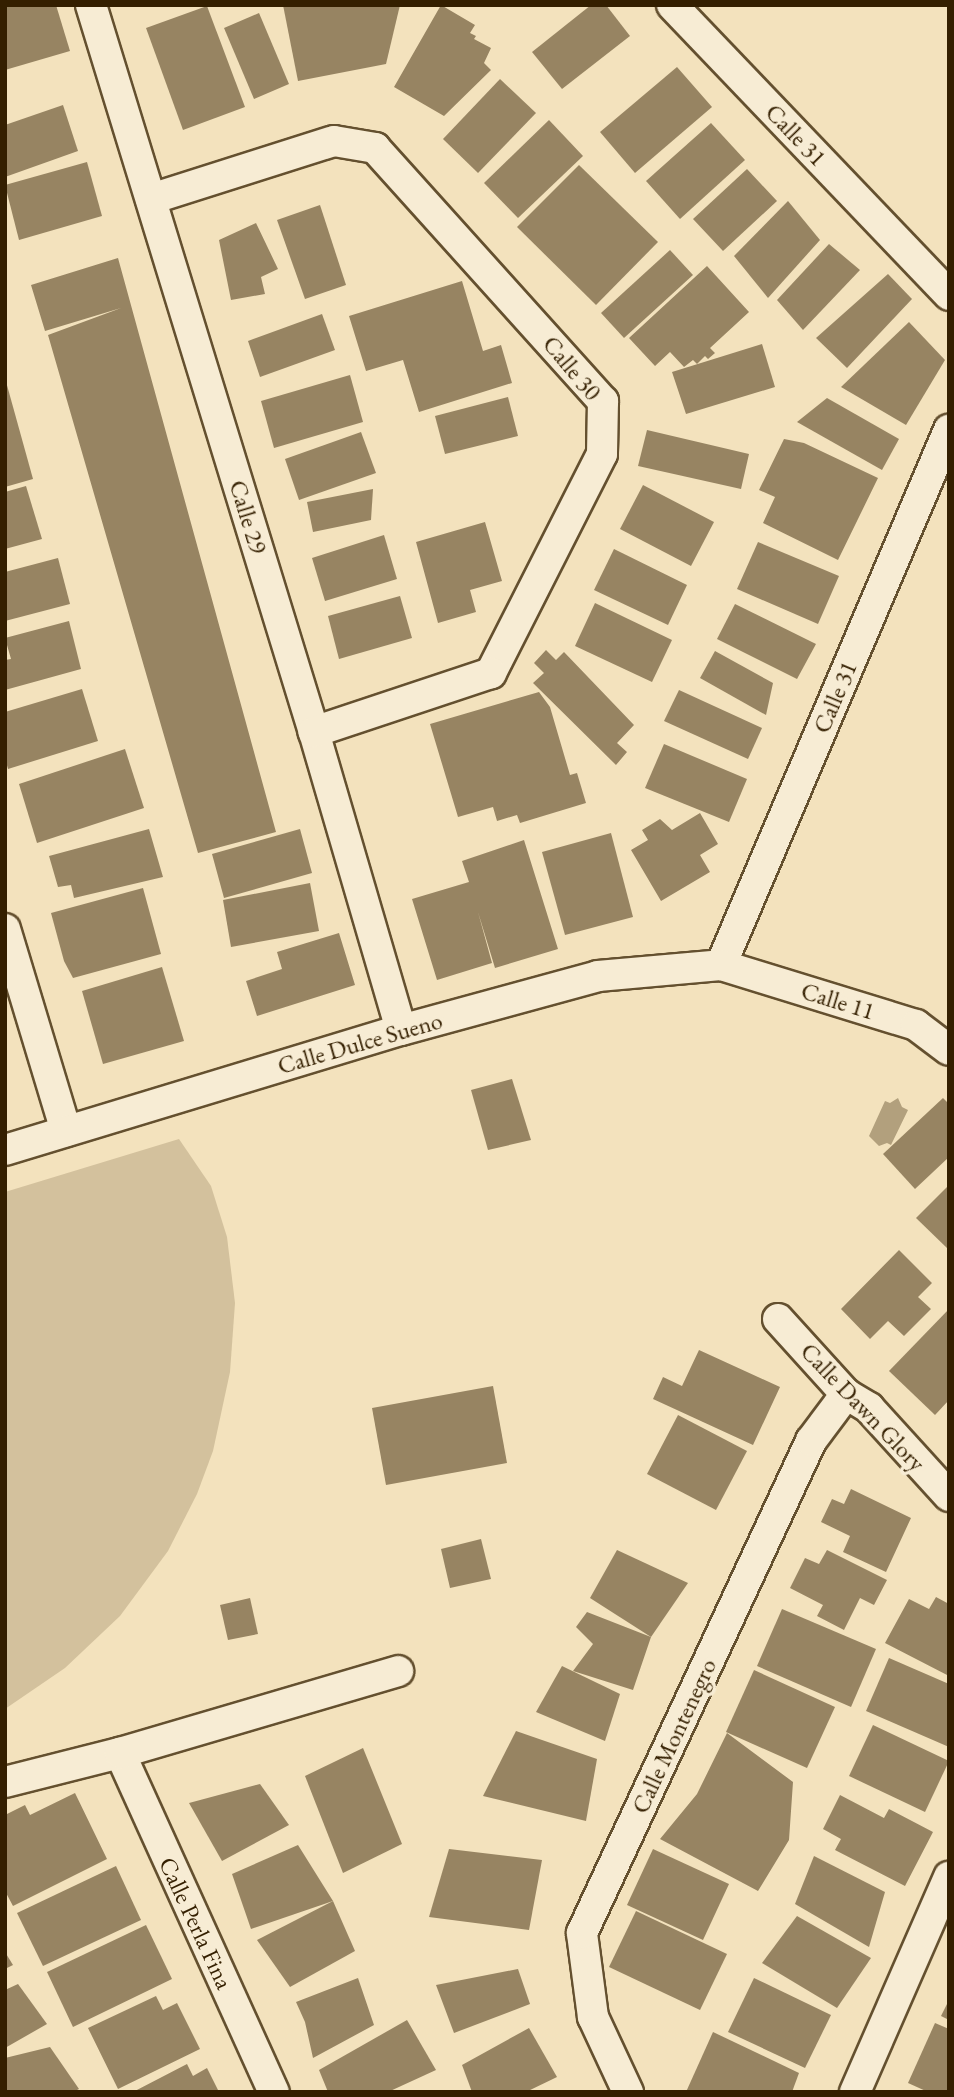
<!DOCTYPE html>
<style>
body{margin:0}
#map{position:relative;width:954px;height:2097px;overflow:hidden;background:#f3e2bd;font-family:"EB Garamond",serif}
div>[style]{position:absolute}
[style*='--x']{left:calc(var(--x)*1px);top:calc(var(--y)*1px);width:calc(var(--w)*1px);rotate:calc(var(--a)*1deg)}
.green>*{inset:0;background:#d3c19d}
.water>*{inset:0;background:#b2a07d}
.building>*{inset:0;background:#978462}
.roads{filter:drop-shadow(2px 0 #64502f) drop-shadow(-2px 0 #64502f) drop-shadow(0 2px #64502f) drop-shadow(0 -2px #64502f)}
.minor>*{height:30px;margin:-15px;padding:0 15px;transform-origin:15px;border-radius:15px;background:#f7ecd4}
span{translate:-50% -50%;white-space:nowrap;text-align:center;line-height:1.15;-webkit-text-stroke:7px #f7ecd4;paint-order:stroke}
.street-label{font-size:24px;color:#341f00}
.frame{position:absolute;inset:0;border:7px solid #341f00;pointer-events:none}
</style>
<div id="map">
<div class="green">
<div style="clip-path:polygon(179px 1139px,211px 1186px,227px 1237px,235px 1303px,230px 1372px,213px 1451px,197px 1494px,168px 1551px,120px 1616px,65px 1668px,5px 1709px,5px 1192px)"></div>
</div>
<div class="water">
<div style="clip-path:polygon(898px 1098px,902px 1107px,908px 1110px,891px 1145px,887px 1143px,879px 1146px,869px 1136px,885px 1101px,890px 1103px)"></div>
</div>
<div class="building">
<div style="clip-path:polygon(5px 5px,56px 5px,70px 51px,5px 70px)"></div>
<div style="clip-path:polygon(283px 5px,400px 5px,386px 64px,298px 81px)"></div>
<div style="clip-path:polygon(441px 5px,475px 25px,470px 33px,476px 36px,474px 39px,491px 48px,484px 63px,491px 70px,444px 116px,394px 87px)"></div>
<div style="clip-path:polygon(591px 5px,606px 5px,630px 36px,562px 89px,532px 52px)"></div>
<div style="clip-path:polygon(207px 6px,245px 107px,183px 130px,146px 28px)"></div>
<div style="clip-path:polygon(259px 13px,289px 84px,254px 99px,224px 28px)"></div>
<div style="clip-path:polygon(677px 67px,712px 107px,635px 173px,600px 132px)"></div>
<div style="clip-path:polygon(500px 79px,536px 113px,478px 173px,443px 139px)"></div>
<div style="clip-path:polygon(63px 105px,78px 151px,5px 177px,5px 125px)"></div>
<div style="clip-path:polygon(549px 120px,583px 156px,518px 218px,484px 183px)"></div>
<div style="clip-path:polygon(711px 123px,745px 160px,680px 219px,646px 181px)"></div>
<div style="clip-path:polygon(87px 162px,102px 216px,19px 240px,5px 185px)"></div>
<div style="clip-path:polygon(579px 165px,658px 242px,596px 305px,517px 227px)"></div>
<div style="clip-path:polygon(747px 169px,777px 201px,723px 251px,693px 219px)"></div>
<div style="clip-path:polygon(788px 201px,820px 240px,768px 298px,734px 256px)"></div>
<div style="clip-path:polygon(320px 205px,346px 285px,305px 299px,277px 220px)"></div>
<div style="clip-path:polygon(256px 223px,278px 269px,261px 277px,265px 294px,231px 300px,219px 240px)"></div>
<div style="clip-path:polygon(829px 244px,860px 270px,803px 330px,777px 300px)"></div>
<div style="clip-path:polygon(670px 250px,693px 275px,624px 338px,601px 313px)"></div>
<div style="clip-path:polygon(118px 258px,276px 832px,198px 853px,48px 335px,121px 308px,45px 331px,31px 285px)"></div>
<div style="clip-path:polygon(707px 266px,749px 312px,710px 348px,715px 353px,708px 359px,705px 356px,697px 364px,693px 360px,684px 367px,670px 352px,655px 366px,629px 338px)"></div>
<div style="clip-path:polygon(888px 274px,912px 299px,847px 368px,816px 338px)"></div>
<div style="clip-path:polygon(462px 281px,483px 351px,501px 345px,512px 383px,419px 412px,403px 360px,366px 371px,349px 316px)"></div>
<div style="clip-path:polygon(322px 314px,335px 350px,260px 377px,248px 341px)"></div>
<div style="clip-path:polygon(909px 322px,945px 360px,906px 425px,841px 387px)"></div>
<div style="clip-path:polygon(762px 344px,775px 387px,686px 414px,672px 372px)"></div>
<div style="clip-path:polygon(350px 375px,363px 422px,274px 448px,261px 401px)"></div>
<div style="clip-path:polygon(5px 378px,33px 479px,5px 487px)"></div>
<div style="clip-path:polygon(508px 397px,518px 436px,445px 454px,435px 416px)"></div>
<div style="clip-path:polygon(827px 398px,899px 439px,882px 470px,797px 422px)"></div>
<div style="clip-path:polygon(647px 430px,749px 454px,741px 489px,638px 466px)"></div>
<div style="clip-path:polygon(361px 432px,376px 473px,299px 500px,285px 459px)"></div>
<div style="clip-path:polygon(784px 439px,804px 443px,878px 478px,838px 560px,763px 523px,775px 497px,759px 490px)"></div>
<div style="clip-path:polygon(643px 485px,714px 522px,691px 566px,620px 529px)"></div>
<div style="clip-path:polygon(26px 486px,42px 539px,5px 549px,5px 492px)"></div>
<div style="clip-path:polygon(373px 489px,371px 520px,313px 532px,307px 502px)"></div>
<div style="clip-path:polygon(485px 522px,502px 581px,470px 590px,476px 612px,438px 623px,416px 542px)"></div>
<div style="clip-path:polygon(384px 535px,397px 579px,325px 601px,312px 558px)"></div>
<div style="clip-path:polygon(758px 542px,839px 576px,818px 624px,737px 589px)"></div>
<div style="clip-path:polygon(614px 549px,687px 585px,668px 625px,594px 590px)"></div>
<div style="clip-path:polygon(58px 558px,70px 604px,5px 621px,5px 572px)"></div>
<div style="clip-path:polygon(400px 596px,412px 638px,339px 659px,328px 616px)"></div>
<div style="clip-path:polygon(595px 603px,672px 640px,652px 682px,575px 646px)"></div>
<div style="clip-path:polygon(735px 604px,816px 644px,797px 679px,717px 639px)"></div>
<div style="clip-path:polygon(69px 621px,81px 669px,5px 690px,5px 660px,11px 659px,5px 638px)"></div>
<div style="clip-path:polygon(546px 650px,556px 660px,564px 652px,634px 725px,617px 743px,627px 752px,616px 765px,533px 683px,544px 673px,534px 663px)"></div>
<div style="clip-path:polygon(715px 651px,773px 683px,766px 715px,700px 678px)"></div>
<div style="clip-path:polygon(82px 689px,98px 741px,8px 769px,5px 758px,5px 712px)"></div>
<div style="clip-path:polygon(679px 690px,762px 728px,748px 759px,664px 721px)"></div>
<div style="clip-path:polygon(539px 692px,550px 707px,570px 775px,577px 773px,586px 803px,520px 823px,517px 815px,497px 821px,493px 807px,458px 817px,430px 724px)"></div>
<div style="clip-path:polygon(664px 744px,747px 779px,729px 822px,645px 788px)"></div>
<div style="clip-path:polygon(125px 749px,144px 808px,37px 843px,19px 784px)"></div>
<div style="clip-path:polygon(700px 813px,718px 844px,700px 855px,710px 872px,661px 901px,631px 850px,648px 840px,642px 830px,660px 819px,672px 830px)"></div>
<div style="clip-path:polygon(149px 829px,163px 877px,74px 898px,71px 885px,58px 887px,49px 856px)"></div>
<div style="clip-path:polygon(300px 829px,312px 873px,224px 898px,212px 854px)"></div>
<div style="clip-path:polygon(611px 833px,633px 917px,565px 935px,542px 852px)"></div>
<div style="clip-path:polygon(524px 840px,558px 949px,495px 968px,478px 912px,492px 963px,437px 980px,412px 899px,469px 882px,462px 861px)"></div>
<div style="clip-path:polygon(310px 883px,319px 931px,231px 947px,223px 900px)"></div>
<div style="clip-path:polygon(143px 888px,161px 954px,73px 978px,64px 961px,51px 913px)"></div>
<div style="clip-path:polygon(339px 933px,355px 985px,257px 1016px,246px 981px,282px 969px,277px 952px)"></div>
<div style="clip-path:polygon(162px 967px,184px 1041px,103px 1064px,82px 991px)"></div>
<div style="clip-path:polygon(512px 1079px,531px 1140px,488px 1150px,471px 1090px)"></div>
<div style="clip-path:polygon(943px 1098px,949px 1104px,949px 1157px,915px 1189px,883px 1154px)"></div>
<div style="clip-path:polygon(949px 1185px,949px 1250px,916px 1218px)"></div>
<div style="clip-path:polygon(899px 1250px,932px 1283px,918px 1297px,931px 1309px,904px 1336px,888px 1321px,870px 1339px,841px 1309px)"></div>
<div style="clip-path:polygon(949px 1309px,949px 1400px,935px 1415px,889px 1371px)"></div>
<div style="clip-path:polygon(699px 1350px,780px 1387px,753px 1445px,653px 1399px,663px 1377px,682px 1386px)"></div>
<div style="clip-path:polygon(493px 1386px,507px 1463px,386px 1485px,372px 1408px)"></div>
<div style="clip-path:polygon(678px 1415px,747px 1451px,716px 1510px,647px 1474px)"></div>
<div style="clip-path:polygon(851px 1489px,911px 1518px,886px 1572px,843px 1552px,850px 1536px,821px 1522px,832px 1499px,844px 1504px)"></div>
<div style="clip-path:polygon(481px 1539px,491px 1579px,450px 1588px,441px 1549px)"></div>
<div style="clip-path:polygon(617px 1550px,688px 1583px,651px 1637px,590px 1598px)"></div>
<div style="clip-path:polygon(827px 1550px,887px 1580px,874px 1605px,860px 1598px,844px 1630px,817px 1616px,823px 1605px,790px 1588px,805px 1558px,819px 1564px)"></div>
<div style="clip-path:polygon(936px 1597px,949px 1604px,949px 1676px,885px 1643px,909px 1599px,929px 1609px)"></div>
<div style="clip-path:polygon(250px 1598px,258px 1634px,228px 1640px,220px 1605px)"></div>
<div style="clip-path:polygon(782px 1609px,876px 1649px,851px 1707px,757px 1666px)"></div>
<div style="clip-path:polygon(587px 1612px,651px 1637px,633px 1690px,573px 1671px,593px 1644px,576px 1627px)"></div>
<div style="clip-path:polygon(889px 1658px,949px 1684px,949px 1747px,866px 1711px)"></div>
<div style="clip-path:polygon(562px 1666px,620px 1694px,605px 1741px,536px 1712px)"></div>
<div style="clip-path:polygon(754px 1670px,835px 1707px,807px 1768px,726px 1732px)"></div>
<div style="clip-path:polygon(873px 1725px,949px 1761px,925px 1812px,849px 1776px)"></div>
<div style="clip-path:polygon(516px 1731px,597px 1759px,586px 1821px,483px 1796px)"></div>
<div style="clip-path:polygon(727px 1733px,793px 1782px,789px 1840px,758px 1891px,660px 1839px,697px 1794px)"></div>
<div style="clip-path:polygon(363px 1748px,402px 1844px,343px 1873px,305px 1776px)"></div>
<div style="clip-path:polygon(260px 1784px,289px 1825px,222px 1861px,189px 1803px)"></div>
<div style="clip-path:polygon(75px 1793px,107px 1859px,13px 1906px,5px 1891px,5px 1815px,25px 1805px,30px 1815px)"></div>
<div style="clip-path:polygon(840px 1795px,884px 1818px,889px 1809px,933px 1832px,905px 1886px,835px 1850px,841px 1839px,823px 1829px)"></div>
<div style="clip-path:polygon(298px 1845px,333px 1901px,251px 1929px,232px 1874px)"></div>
<div style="clip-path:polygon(449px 1849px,542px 1860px,529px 1930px,429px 1917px)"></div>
<div style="clip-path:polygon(653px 1849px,729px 1884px,703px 1940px,627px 1905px)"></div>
<div style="clip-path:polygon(814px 1856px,885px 1892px,869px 1947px,795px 1904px)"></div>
<div style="clip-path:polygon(116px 1866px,141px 1920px,43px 1966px,17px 1913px)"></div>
<div style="clip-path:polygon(333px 1901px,355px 1951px,290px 1987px,257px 1940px)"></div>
<div style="clip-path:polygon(636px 1911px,727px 1954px,700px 2010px,609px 1967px)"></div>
<div style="clip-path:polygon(797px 1916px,871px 1958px,837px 2008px,762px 1963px)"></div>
<div style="clip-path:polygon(146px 1925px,172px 1979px,73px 2027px,47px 1972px)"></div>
<div style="clip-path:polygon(5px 1952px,13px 1965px,5px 1969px)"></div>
<div style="clip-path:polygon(518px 1969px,530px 2004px,454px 2033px,436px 1985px)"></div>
<div style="clip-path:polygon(358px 1978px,374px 2025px,313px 2058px,305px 2022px,296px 2002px)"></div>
<div style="clip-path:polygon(754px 1978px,831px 2015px,805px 2068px,728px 2032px)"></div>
<div style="clip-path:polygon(18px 1984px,47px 2024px,5px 2048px,5px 1990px)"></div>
<div style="clip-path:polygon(156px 1996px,163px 2010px,177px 2003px,200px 2049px,118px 2089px,88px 2028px)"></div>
<div style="clip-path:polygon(949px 2000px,949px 2020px,941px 2016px)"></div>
<div style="clip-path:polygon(407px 2020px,436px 2070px,388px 2092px,328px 2092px,319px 2070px)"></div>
<div style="clip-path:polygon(935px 2023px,949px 2029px,949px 2092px,928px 2092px,908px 2083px)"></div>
<div style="clip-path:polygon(529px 2028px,557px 2077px,526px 2092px,472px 2092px,462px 2065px)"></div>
<div style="clip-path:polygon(713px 2032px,799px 2073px,792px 2092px,686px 2092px)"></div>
<div style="clip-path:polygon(50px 2047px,79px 2089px,73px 2092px,5px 2092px,5px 2058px)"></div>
<div style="clip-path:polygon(187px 2064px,193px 2076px,207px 2068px,219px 2092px,133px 2092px)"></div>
</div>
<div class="roads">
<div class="minor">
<div style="--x:91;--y:5;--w:760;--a:72.95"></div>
<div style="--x:314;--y:732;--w:310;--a:73.7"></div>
<div style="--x:672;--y:5;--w:401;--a:46.3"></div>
<div style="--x:151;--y:199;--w:192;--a:-17.6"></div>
<div style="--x:334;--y:141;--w:42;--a:9.7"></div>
<div style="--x:375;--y:148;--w:341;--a:48"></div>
<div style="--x:603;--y:401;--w:53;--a:91.1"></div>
<div style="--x:602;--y:454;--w:246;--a:116.9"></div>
<div style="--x:491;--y:673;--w:187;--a:161.6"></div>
<div style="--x:5;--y:929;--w:211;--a:73.2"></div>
<div style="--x:721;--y:965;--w:582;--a:-66.92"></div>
<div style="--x:5;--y:1150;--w:414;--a:-16.9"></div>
<div style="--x:401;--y:1030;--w:204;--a:-15.3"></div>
<div style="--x:598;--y:976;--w:123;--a:-5.1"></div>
<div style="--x:721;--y:965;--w:204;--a:17.1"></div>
<div style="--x:916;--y:1025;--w:41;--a:37.1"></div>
<div style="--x:778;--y:1319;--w:101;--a:47.8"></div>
<div style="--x:846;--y:1394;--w:27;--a:31"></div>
<div style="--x:869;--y:1408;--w:119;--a:47.7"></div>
<div style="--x:120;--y:1753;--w:372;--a:65.6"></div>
<div style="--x:5;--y:1782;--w:119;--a:-14.2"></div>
<div style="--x:120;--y:1753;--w:290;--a:-16.4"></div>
<div style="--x:628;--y:2092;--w:83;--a:-115"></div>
<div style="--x:593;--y:2017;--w:85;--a:-97.5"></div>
<div style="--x:582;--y:1933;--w:543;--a:-65.04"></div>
<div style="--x:811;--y:1441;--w:59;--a:-53.3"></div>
<div style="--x:855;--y:2092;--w:235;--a:-66.4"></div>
</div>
</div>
<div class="street-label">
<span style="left:796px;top:135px;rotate:46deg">Calle 31</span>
<span style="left:572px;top:368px;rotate:50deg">Calle 30</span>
<span style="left:248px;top:517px;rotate:73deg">Calle 29</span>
<span style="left:835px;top:697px;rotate:-67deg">Calle 31</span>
<span style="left:838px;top:1001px;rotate:17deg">Calle 11</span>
<span style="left:360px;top:1043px;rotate:-16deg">Calle Dulce Sueno</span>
<span style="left:863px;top:1407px;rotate:46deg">Calle Dawn Glory</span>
<span style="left:674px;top:1736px;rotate:-65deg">Calle Montenegro</span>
<span style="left:196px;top:1923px;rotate:65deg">Calle Perla Fina</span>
</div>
<div class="frame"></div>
</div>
